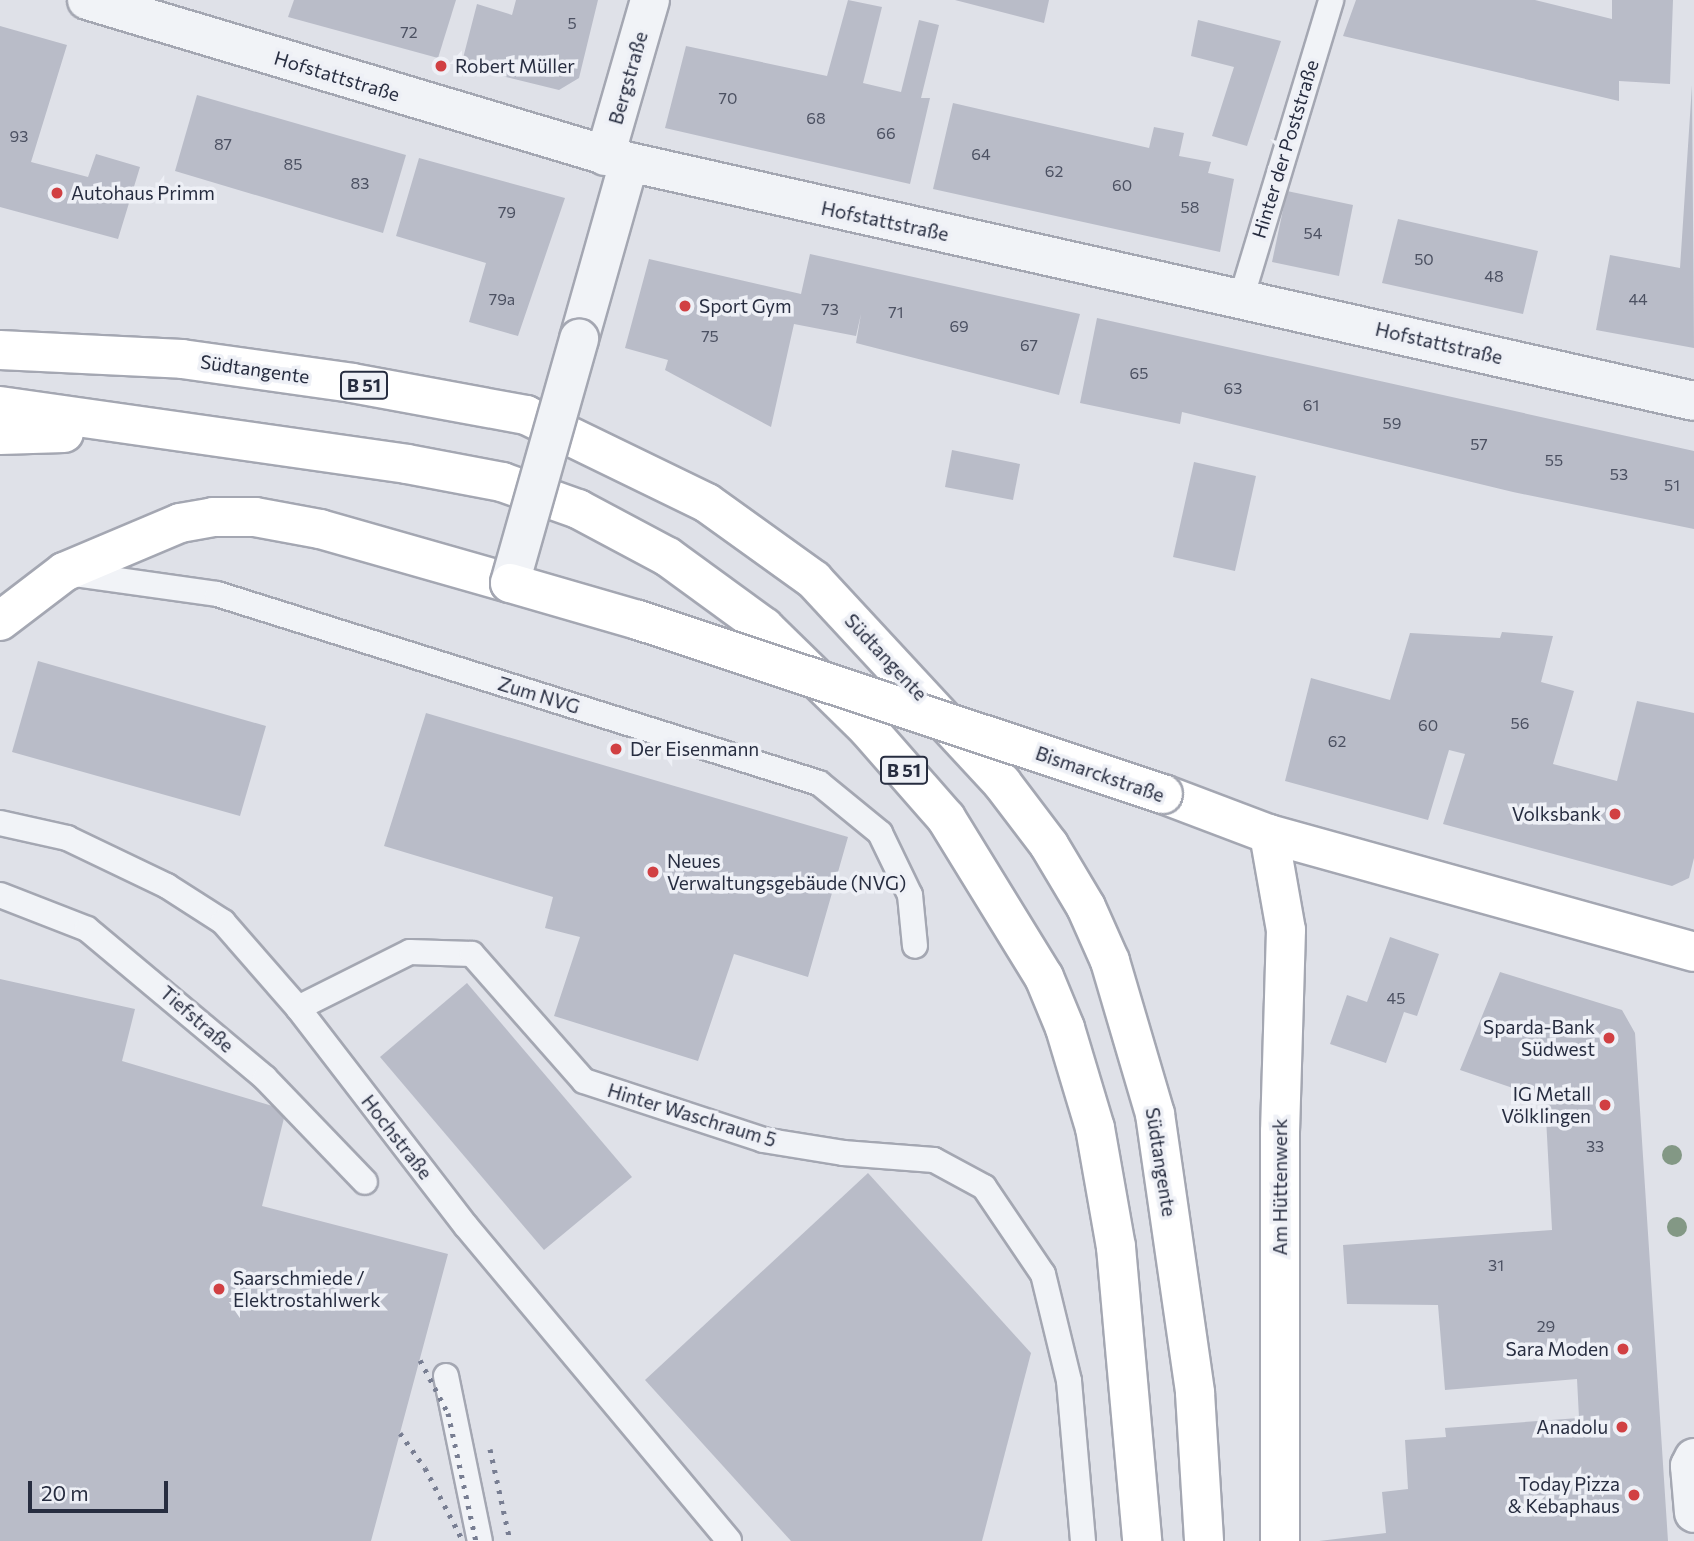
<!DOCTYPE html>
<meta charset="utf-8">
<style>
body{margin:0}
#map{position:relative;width:1694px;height:1541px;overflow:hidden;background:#dfe1e8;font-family:Commissioner,sans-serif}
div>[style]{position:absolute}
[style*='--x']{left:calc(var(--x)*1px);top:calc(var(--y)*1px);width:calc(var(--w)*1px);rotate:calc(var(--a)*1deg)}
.building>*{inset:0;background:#b9bcc8}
.roads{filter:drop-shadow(2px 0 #a4a7b2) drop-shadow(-2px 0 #a4a7b2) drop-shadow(0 2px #a4a7b2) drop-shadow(0 -2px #a4a7b2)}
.service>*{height:24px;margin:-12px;padding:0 12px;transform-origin:12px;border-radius:12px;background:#f1f3f7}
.minor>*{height:38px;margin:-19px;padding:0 19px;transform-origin:19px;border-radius:19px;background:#f1f3f7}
.secondary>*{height:38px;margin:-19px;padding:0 19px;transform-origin:19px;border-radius:19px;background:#fff}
.primary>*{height:38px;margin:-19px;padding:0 19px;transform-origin:19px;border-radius:19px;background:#fff}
.rail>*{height:5px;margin-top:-2.5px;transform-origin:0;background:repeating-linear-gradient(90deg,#787e92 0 3.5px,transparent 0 10.5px)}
.bridges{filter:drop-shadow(2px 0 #a4a7b2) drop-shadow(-2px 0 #a4a7b2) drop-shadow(0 2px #a4a7b2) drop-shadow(0 -2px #a4a7b2)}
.minor-bridge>*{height:38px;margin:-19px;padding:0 19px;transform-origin:19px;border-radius:19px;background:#f1f3f7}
.secondary-bridge>*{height:38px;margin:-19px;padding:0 19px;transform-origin:19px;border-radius:19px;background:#fff}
.trees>*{width:20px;height:20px;margin:-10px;border-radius:50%;background:#839885}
.dots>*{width:19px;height:19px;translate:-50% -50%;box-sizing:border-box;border:4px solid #eef0f6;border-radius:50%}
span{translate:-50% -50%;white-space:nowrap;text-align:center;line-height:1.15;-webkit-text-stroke:7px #eef0f6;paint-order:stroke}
.number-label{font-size:16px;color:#4c5162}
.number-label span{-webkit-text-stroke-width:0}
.shield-label span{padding:2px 5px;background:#eef0f6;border:2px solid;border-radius:5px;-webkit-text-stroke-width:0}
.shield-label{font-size:18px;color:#272d40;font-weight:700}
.poi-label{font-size:19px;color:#272d40}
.left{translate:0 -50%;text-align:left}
.right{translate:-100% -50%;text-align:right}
.street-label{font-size:19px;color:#272d40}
.scale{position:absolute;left:28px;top:1481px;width:140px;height:32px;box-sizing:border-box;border:4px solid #272d40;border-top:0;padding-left:9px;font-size:21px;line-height:24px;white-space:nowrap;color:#272d40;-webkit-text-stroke:5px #eef0f6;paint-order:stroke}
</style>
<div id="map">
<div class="building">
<div style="clip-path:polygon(294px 0,456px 0,438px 58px,288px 17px)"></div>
<div style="clip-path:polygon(516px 0,598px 0,579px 78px,559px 90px,461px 66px,477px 4px,512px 15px)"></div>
<div style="clip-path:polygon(848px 0,882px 7px,863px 83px,901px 92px,919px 20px,939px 25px,921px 98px,930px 98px,910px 184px,665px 128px,686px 46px,827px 76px)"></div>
<div style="clip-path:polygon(955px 0,1049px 0,1044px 23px)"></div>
<div style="clip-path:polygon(1356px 0,1535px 0,1612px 19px,1612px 0,1673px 0,1670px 84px,1619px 81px,1619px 101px,1343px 36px)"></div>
<div style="clip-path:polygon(1198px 20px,1281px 41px,1247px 146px,1212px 136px,1234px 67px,1191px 56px)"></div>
<div style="clip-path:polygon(0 26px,67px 45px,31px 162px,88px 177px,96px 154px,140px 167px,118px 239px,0 207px)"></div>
<div style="clip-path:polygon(1692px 85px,1694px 348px,1596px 330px,1610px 255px,1680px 268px)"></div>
<div style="clip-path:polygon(197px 95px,406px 155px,383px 233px,175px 171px)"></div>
<div style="clip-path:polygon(953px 103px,1149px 148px,1154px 127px,1184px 133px,1179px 156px,1211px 162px,1208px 173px,1234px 179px,1220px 252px,933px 189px)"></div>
<div style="clip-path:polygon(419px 158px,565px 198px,518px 336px,469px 322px,486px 263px,396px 236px)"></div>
<div style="clip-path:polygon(1287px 191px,1353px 205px,1339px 276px,1272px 262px)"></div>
<div style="clip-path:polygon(1398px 219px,1538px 251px,1523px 314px,1382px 283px)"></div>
<div style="clip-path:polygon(810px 254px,1080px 314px,1059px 395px,856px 343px,861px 314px,856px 336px,794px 324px,771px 427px,665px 370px,668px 360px,625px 348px,649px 259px,801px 294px)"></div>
<div style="clip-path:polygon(1097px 318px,1694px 451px,1694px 529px,1513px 492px,1182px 412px,1180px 424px,1080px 403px)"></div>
<div style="clip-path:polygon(952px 450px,1020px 464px,1013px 500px,945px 487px)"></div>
<div style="clip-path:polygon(1194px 462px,1256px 476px,1235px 571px,1173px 557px)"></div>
<div style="clip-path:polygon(1502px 632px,1553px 636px,1541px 682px,1574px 691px,1553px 764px,1617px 781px,1637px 701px,1694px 713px,1694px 858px,1689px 878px,1672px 886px,1443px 824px,1465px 754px,1449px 750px,1428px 820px,1285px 781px,1311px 678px,1390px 700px,1410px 633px,1500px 638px)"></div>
<div style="clip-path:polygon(38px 661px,266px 726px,240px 816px,12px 752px)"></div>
<div style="clip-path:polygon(426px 713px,848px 837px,808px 977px,734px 954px,698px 1061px,554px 1016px,580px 937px,545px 928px,553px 897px,384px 846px)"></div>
<div style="clip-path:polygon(1390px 937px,1439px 954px,1417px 1016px,1404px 1012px,1386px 1063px,1330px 1044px,1347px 995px,1367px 1002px)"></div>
<div style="clip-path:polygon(1500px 972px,1622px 1010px,1635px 1033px,1668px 1541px,1319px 1541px,1386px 1533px,1382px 1492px,1408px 1489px,1405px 1440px,1446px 1437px,1445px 1428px,1579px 1418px,1577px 1379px,1445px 1390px,1438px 1305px,1347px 1304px,1343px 1245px,1552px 1230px,1545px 1099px,1460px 1070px)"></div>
<div style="clip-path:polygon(0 979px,135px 1009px,122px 1061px,286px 1110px,262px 1206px,448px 1254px,371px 1541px,0 1541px)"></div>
<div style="clip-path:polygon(467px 983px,632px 1177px,544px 1250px,380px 1057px)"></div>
<div style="clip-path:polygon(868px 1173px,1031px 1353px,982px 1541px,791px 1541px,645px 1380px)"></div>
</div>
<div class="roads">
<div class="service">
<div style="--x:1241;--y:299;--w:312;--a:-73.2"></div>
<div style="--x:68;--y:573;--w:150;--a:8"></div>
<div style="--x:217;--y:594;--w:631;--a:17.43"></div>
<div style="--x:819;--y:783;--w:79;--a:39.3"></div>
<div style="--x:880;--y:833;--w:69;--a:64.2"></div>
<div style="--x:910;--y:895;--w:51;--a:84.4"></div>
<div style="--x:0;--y:823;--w:69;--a:12.6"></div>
<div style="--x:67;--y:838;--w:111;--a:25.6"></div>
<div style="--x:167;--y:886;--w:67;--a:32.7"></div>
<div style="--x:223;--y:922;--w:114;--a:48.9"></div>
<div style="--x:298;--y:1008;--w:275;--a:52.4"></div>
<div style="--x:466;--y:1226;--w:410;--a:50.1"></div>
<div style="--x:0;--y:895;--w:93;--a:21.3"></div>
<div style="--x:87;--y:929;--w:232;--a:39.9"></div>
<div style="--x:265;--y:1078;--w:144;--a:46.1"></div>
<div style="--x:298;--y:1008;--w:125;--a:-26.6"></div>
<div style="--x:410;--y:952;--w:62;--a:1.8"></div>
<div style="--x:472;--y:954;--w:169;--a:48.6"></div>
<div style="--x:584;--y:1081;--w:188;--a:18.2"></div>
<div style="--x:763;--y:1140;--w:81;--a:9.2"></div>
<div style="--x:843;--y:1153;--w:91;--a:4.4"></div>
<div style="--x:934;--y:1160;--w:57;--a:28.4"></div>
<div style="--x:984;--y:1187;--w:105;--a:55.9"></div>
<div style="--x:1043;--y:1274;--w:110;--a:76.3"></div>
<div style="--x:1069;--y:1381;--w:161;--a:85"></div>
<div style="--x:446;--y:1376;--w:168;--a:78.4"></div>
</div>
<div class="minor">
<div style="--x:87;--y:0;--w:566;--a:16.64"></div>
<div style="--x:629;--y:162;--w:1091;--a:12.65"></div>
<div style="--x:605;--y:156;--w:162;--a:-73.9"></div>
<div style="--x:579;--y:339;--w:184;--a:-74.2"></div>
<div style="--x:1694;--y:1458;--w:9;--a:117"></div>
<div style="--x:1690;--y:1466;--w:47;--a:85.1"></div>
</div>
<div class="secondary">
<div style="--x:1163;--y:794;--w:113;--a:20.7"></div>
<div style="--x:1269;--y:834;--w:441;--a:15.5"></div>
<div style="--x:1269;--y:834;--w:97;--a:80"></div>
<div style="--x:1286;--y:930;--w:202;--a:91.7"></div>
<div style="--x:1280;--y:1132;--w:409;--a:90"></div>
</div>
<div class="primary">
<div style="--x:0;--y:350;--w:182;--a:2.8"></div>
<div style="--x:182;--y:359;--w:172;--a:8"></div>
<div style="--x:352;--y:383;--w:177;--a:10.4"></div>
<div style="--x:526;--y:415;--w:201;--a:25.9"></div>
<div style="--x:707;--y:503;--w:132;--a:35.7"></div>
<div style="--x:814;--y:580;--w:277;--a:47.2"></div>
<div style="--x:1002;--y:783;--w:78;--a:52.8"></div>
<div style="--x:1049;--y:845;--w:72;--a:59.2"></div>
<div style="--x:1086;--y:907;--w:59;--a:66"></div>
<div style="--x:1110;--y:961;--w:159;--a:73.6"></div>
<div style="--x:1155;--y:1114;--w:282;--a:81.8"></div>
<div style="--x:1195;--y:1393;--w:148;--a:86.5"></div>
<div style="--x:0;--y:406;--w:411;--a:8.1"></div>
<div style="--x:407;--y:464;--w:97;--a:10.7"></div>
<div style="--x:502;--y:482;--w:81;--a:19.6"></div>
<div style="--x:578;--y:509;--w:102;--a:28.1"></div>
<div style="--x:668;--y:557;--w:119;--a:36.1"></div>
<div style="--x:764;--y:627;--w:146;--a:44.4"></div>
<div style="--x:868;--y:729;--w:118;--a:48.8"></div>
<div style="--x:946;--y:818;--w:187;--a:58.4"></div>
<div style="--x:1044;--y:977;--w:55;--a:67.6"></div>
<div style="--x:1065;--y:1028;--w:104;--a:73.3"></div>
<div style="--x:1095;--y:1128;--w:121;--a:80"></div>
<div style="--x:1116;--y:1247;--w:295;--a:84.9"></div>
<div style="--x:0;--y:435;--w:64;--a:-1.8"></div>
<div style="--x:0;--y:621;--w:81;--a:-37.4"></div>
<div style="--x:64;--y:572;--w:126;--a:-22.9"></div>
<div style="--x:180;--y:523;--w:34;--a:-10"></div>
<div style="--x:213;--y:517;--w:42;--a:0"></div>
<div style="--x:255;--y:517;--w:66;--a:10.5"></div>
<div style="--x:320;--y:529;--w:198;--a:15.9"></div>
</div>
</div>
<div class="rail">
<div style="--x:420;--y:1360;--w:60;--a:62.2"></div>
<div style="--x:448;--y:1413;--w:131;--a:77.7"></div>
<div style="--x:400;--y:1433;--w:43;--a:54.5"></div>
<div style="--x:425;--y:1468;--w:82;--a:62.5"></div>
<div style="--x:490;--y:1449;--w:94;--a:77.7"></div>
</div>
<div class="bridges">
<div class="minor-bridge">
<div style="--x:510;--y:583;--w:254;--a:-74.2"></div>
</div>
<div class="secondary-bridge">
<div style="--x:510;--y:583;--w:133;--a:16.1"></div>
<div style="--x:638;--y:620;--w:553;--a:18.34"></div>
</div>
</div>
<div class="trees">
<div style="left:1672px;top:1155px"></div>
<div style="left:1677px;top:1227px"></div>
</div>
<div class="dots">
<div style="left:441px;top:66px;background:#d14043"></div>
<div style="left:57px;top:193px;background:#d14043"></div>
<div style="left:685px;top:306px;background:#d14043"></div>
<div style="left:616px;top:749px;background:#d14043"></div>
<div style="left:1615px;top:814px;background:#d14043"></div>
<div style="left:653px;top:872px;background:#d14043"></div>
<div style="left:1609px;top:1038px;background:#d14043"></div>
<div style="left:1605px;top:1105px;background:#d14043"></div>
<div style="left:219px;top:1289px;background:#d14043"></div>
<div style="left:1623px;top:1349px;background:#d14043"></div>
<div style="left:1622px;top:1427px;background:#d14043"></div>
<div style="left:1634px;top:1495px;background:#d14043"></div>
</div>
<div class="number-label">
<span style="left:572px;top:23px">5</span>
<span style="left:409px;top:32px">72</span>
<span style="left:728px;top:98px">70</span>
<span style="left:816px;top:118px">68</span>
<span style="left:886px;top:133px">66</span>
<span style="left:19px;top:136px">93</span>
<span style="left:223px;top:144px">87</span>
<span style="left:981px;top:154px">64</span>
<span style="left:293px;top:164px">85</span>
<span style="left:1054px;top:171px">62</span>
<span style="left:360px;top:183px">83</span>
<span style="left:1122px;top:185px">60</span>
<span style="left:1190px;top:207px">58</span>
<span style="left:507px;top:212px">79</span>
<span style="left:1313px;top:233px">54</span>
<span style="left:1424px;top:259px">50</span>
<span style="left:1494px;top:276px">48</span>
<span style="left:502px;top:299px">79a</span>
<span style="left:1638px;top:299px">44</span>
<span style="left:830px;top:309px">73</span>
<span style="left:896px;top:312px">71</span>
<span style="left:959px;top:326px">69</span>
<span style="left:710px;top:336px">75</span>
<span style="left:1029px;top:345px">67</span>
<span style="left:1139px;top:373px">65</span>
<span style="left:1233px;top:388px">63</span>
<span style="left:1311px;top:405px">61</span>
<span style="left:1392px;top:423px">59</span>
<span style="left:1479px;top:444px">57</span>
<span style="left:1554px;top:460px">55</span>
<span style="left:1619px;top:474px">53</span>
<span style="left:1672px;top:485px">51</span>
<span style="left:1520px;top:723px">56</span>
<span style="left:1428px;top:725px">60</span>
<span style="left:1337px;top:741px">62</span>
<span style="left:1396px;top:998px">45</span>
<span style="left:1595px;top:1146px">33</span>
<span style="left:1496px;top:1265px">31</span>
<span style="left:1546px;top:1326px">29</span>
</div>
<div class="shield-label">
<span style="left:364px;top:385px">B 51</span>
<span style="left:904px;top:770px">B 51</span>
</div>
<div class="poi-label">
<span class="left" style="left:455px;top:66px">Robert Müller</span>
<span class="left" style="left:71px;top:193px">Autohaus Primm</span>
<span class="left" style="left:699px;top:306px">Sport Gym</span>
<span class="left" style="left:630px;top:749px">Der Eisenmann</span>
<span class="right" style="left:1601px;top:814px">Volksbank</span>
<span class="left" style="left:667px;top:872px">Neues<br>Verwaltungsgebäude (NVG)</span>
<span class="right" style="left:1595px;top:1038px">Sparda-Bank<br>Südwest</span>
<span class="right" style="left:1591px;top:1105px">IG Metall<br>Völklingen</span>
<span class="left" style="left:233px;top:1289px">Saarschmiede /<br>Elektrostahlwerk</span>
<span class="right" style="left:1609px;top:1349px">Sara Moden</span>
<span class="right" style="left:1608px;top:1427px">Anadolu</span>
<span class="right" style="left:1620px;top:1495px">Today Pizza<br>&amp; Kebaphaus</span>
</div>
<div class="street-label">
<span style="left:337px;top:76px;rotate:17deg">Hofstattstraße</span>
<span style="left:628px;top:78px;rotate:-74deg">Bergstraße</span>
<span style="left:1285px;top:149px;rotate:-73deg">Hinter der Poststraße</span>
<span style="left:885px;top:221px;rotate:12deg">Hofstattstraße</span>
<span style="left:1439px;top:343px;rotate:13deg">Hofstattstraße</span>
<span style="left:255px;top:369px;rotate:8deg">Südtangente</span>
<span style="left:886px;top:657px;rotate:47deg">Südtangente</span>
<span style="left:539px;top:695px;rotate:17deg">Zum NVG</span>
<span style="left:1100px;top:774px;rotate:19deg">Bismarckstraße</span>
<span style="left:197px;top:1019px;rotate:41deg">Tiefstraße</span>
<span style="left:692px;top:1115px;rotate:17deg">Hinter Waschraum 5</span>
<span style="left:397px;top:1137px;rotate:52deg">Hochstraße</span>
<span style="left:1161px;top:1162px;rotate:81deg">Südtangente</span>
<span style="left:1280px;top:1187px;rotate:-90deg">Am Hüttenwerk</span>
</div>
<div class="scale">20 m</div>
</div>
